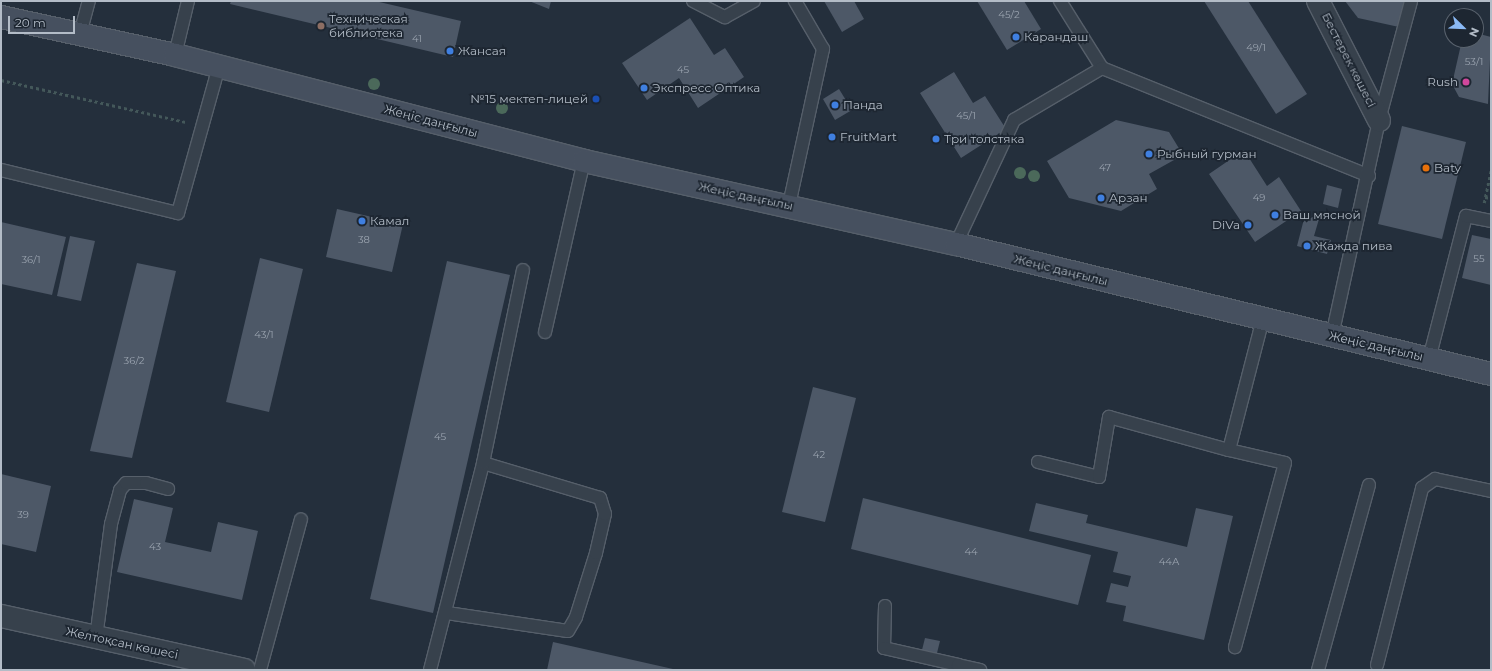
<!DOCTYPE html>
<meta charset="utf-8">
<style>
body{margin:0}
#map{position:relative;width:1492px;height:671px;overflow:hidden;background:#242f3c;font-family:Montserrat,sans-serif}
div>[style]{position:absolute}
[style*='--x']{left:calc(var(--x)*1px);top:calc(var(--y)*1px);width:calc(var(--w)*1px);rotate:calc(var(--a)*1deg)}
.building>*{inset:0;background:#4d5867}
.path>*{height:2.5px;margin-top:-1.25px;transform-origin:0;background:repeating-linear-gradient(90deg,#44585a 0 3px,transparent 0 6px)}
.roads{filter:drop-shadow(1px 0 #565f6a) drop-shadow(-1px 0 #565f6a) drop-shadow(0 1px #565f6a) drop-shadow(0 -1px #565f6a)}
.lane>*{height:12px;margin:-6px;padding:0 6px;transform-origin:6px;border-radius:6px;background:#37414c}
.street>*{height:22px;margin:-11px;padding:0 11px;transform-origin:11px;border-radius:11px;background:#37414c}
.secondary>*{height:22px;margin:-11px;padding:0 11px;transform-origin:11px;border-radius:11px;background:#46505f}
.trees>*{width:12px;height:12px;margin:-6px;border-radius:50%;background:#4b695a}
.dots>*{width:11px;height:11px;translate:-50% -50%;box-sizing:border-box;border:2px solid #1d2631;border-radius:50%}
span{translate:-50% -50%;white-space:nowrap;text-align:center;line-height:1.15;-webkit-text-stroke:3.5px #1d2631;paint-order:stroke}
.number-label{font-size:10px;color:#9aa3af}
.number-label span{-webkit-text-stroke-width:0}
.poi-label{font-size:12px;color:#b3bcc7}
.left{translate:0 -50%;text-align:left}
.right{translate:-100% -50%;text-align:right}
.street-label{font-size:12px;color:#b3bcc7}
.frame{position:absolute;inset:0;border:2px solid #b3bcc7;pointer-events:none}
.north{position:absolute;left:1444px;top:8px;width:40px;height:40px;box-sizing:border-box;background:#1d2631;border:1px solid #59626d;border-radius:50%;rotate:113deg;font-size:11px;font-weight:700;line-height:16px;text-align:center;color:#b3bcc7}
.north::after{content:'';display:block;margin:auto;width:14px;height:18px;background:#8ab9f5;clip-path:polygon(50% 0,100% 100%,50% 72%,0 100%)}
.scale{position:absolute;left:8px;top:16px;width:67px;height:18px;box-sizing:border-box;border:2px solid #b3bcc7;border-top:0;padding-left:5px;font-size:12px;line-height:14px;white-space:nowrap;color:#b3bcc7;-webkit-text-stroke:3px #1d2631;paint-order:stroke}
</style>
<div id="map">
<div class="building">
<div style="clip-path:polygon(231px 1px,375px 1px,461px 21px,453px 57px,230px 4px)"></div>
<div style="clip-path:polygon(529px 1px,551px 1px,549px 9px)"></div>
<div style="clip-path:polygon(824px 1px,854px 1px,864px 19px,842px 32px)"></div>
<div style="clip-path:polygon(977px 1px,1024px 1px,1041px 29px,1007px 50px)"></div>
<div style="clip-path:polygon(1204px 1px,1248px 1px,1307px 94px,1276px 114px)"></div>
<div style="clip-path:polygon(1345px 1px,1405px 1px,1399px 27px,1358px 18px)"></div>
<div style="clip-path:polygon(690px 18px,714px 55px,725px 48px,744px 77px,698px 108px,679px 78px,647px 100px,622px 63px)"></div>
<div style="clip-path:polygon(1476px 33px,1491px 37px,1488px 104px,1459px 97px,1452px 84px,1462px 40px,1476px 40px)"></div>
<div style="clip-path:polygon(954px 72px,973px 103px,985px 96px,1006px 129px,961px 158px,920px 93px)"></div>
<div style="clip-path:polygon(839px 89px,852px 110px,835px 120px,823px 99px)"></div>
<div style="clip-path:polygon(1116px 120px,1169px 132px,1183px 155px,1149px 174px,1157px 189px,1121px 211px,1069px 198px,1047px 161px)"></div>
<div style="clip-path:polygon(1402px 126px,1466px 142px,1442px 239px,1378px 224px)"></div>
<div style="clip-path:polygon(1244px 150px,1267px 186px,1279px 177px,1301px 211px,1255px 242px,1209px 174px)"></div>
<div style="clip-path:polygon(1327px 185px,1342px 189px,1338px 208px,1323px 204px)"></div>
<div style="clip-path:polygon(337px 209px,403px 224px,392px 272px,326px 257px)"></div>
<div style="clip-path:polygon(1305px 215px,1319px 219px,1314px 236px,1331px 240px,1327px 254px,1297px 246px)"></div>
<div style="clip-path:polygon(1px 222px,66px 237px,52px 295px,1px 284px)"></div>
<div style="clip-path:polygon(1472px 235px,1491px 239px,1491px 285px,1462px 278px)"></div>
<div style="clip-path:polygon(70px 236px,95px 241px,81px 301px,57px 296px)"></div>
<div style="clip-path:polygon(260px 258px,303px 269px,269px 412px,226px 402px)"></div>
<div style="clip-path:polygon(447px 261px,510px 275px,433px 613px,370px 599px)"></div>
<div style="clip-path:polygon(137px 263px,176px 271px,132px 458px,90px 451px)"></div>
<div style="clip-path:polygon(813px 387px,856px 398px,825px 522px,782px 512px)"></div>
<div style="clip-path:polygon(1px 474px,51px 486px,36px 552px,1px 544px)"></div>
<div style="clip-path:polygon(863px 498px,1091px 555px,1078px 605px,851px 549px)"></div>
<div style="clip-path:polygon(134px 499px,173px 508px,165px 542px,211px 552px,218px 522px,258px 531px,242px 600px,117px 572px)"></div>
<div style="clip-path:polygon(1036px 503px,1088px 515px,1086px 523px,1187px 547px,1196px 508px,1233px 516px,1204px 640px,1123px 621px,1126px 606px,1106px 602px,1111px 583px,1128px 587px,1131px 576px,1113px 572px,1118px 552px,1029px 531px)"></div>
<div style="clip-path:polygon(925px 638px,940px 641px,936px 657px,921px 654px)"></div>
<div style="clip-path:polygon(553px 642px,673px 669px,673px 670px,547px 670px)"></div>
</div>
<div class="path">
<div style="--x:1;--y:80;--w:190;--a:12.8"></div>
<div style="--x:1485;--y:197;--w:6;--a:9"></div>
<div style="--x:1484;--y:203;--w:34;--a:-78"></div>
</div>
<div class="roads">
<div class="lane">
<div style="--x:693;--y:1;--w:36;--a:27"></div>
<div style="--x:725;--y:17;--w:33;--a:-29"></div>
<div style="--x:1060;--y:1;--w:79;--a:57.9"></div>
<div style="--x:80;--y:34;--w:34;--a:-75"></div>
<div style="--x:175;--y:55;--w:56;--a:-76.5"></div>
<div style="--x:1;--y:170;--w:182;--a:13.7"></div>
<div style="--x:178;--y:213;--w:153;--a:-74.4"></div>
<div style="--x:789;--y:205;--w:160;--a:-77.7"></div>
<div style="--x:823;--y:49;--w:56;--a:-120.3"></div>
<div style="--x:956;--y:244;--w:137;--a:-64.9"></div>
<div style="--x:1014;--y:120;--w:102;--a:-30.6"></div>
<div style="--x:1102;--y:68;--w:288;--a:22"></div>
<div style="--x:545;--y:332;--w:175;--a:-77.2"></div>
<div style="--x:1332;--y:336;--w:221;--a:-77.7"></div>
<div style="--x:1379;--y:120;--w:123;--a:-74.9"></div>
<div style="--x:1429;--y:359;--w:148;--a:-75.5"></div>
<div style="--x:1466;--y:216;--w:25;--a:11"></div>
<div style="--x:1229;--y:450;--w:57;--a:13.1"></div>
<div style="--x:1285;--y:463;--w:191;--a:105.2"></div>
<div style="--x:1038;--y:462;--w:63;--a:13.8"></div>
<div style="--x:1099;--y:477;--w:61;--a:-80.5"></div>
<div style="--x:1109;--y:417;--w:124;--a:15.4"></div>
<div style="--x:1229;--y:450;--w:135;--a:-75.5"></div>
<div style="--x:885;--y:606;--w:42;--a:91.4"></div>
<div style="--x:884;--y:648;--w:76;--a:12.9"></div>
<div style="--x:447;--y:613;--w:122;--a:8.5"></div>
<div style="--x:568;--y:631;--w:16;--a:-60"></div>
<div style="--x:576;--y:617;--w:67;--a:-72.6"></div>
<div style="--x:596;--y:553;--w:40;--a:-77"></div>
<div style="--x:605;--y:514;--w:17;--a:-107"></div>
<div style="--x:600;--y:498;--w:122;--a:-163.3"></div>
<div style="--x:96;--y:638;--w:115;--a:-82.5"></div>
<div style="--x:111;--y:524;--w:35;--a:-75"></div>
<div style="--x:120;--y:490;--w:9;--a:-49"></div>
<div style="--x:126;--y:483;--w:20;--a:0"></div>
<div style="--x:146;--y:483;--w:23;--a:15"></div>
<div style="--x:1377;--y:665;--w:183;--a:-75.7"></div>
<div style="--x:1422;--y:488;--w:16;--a:-35"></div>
<div style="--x:1435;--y:479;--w:57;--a:12.1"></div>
<div style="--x:260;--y:670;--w:156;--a:-74.8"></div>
<div style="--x:430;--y:670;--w:214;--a:-75.6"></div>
<div style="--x:483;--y:463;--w:197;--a:-78.3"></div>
<div style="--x:957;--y:670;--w:5;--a:-79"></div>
<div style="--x:958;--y:665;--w:23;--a:13"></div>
<div style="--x:1318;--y:670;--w:192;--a:-74.6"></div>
</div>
<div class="street">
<div style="--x:1318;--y:1;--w:134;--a:62.9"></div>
<div style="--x:1;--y:616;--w:249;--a:12.5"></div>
</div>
<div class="secondary">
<div style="--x:1;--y:17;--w:178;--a:12.3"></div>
<div style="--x:175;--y:55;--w:423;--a:14.5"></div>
<div style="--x:584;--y:161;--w:381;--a:12.6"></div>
<div style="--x:956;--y:244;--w:551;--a:13.66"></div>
</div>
</div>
<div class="trees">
<div style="left:374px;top:84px"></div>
<div style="left:502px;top:108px"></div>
<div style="left:1020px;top:173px"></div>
<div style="left:1034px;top:176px"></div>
</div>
<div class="dots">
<div style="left:321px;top:26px;background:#8d6e63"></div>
<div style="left:1016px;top:37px;background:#3f7fe0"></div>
<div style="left:450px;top:51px;background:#3f7fe0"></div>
<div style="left:1466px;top:82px;background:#d1479c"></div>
<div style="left:644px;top:88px;background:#3f7fe0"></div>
<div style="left:596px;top:99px;background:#1a4fb4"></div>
<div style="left:835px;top:105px;background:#3f7fe0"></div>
<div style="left:832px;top:137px;background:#3f7fe0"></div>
<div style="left:936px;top:139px;background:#3f7fe0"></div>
<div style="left:1149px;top:154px;background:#3f7fe0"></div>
<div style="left:1426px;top:168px;background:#e8710a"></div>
<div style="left:1101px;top:198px;background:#3f7fe0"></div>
<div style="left:1275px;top:215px;background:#3f7fe0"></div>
<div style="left:362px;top:221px;background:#3f7fe0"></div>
<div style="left:1248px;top:225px;background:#3f7fe0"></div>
<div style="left:1307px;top:246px;background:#3f7fe0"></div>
</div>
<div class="number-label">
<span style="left:1009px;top:15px">45/2</span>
<span style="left:417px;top:39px">41</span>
<span style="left:1256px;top:48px">49/1</span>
<span style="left:1474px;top:62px">53/1</span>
<span style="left:683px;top:70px">45</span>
<span style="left:966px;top:116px">45/1</span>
<span style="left:1105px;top:168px">47</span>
<span style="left:1259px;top:198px">49</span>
<span style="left:364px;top:240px">38</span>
<span style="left:1479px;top:259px">55</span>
<span style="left:31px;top:260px">36/1</span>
<span style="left:264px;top:335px">43/1</span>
<span style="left:134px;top:361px">36/2</span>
<span style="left:440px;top:437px">45</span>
<span style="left:819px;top:455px">42</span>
<span style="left:23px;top:515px">39</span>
<span style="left:155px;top:547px">43</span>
<span style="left:971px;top:552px">44</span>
<span style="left:1169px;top:562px">44А</span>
</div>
<div class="poi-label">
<span class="left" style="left:329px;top:26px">Техническая<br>библиотека</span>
<span class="left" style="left:1024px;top:37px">Карандаш</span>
<span class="left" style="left:458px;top:51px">Жансая</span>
<span class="right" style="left:1458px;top:82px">Rush</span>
<span class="left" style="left:652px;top:88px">Экспресс Оптика</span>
<span class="right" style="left:588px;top:99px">№15 мектеп-лицей</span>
<span class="left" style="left:843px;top:105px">Панда</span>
<span class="left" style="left:840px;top:137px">FruitMart</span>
<span class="left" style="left:944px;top:139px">Три толстяка</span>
<span class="left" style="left:1157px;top:154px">Рыбный гурман</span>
<span class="left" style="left:1434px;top:168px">Baty</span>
<span class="left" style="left:1109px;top:198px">Арзан</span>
<span class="left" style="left:1283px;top:215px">Ваш мясной</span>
<span class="left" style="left:370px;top:221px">Камал</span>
<span class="right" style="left:1240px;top:225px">DiVa</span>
<span class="left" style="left:1315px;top:246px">Жажда пива</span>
</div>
<div class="street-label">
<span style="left:1349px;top:60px;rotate:63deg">Бестерек көшесі</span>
<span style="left:431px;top:121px;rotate:15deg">Жеңіс даңғылы</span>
<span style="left:746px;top:196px;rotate:12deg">Жеңіс даңғылы</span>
<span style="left:1061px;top:270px;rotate:14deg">Жеңіс даңғылы</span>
<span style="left:1376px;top:346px;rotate:13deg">Жеңіс даңғылы</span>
<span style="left:122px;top:643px;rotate:12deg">Желтоқсан көшесі</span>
</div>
<div class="frame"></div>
<div class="north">N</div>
<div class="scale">20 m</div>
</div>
